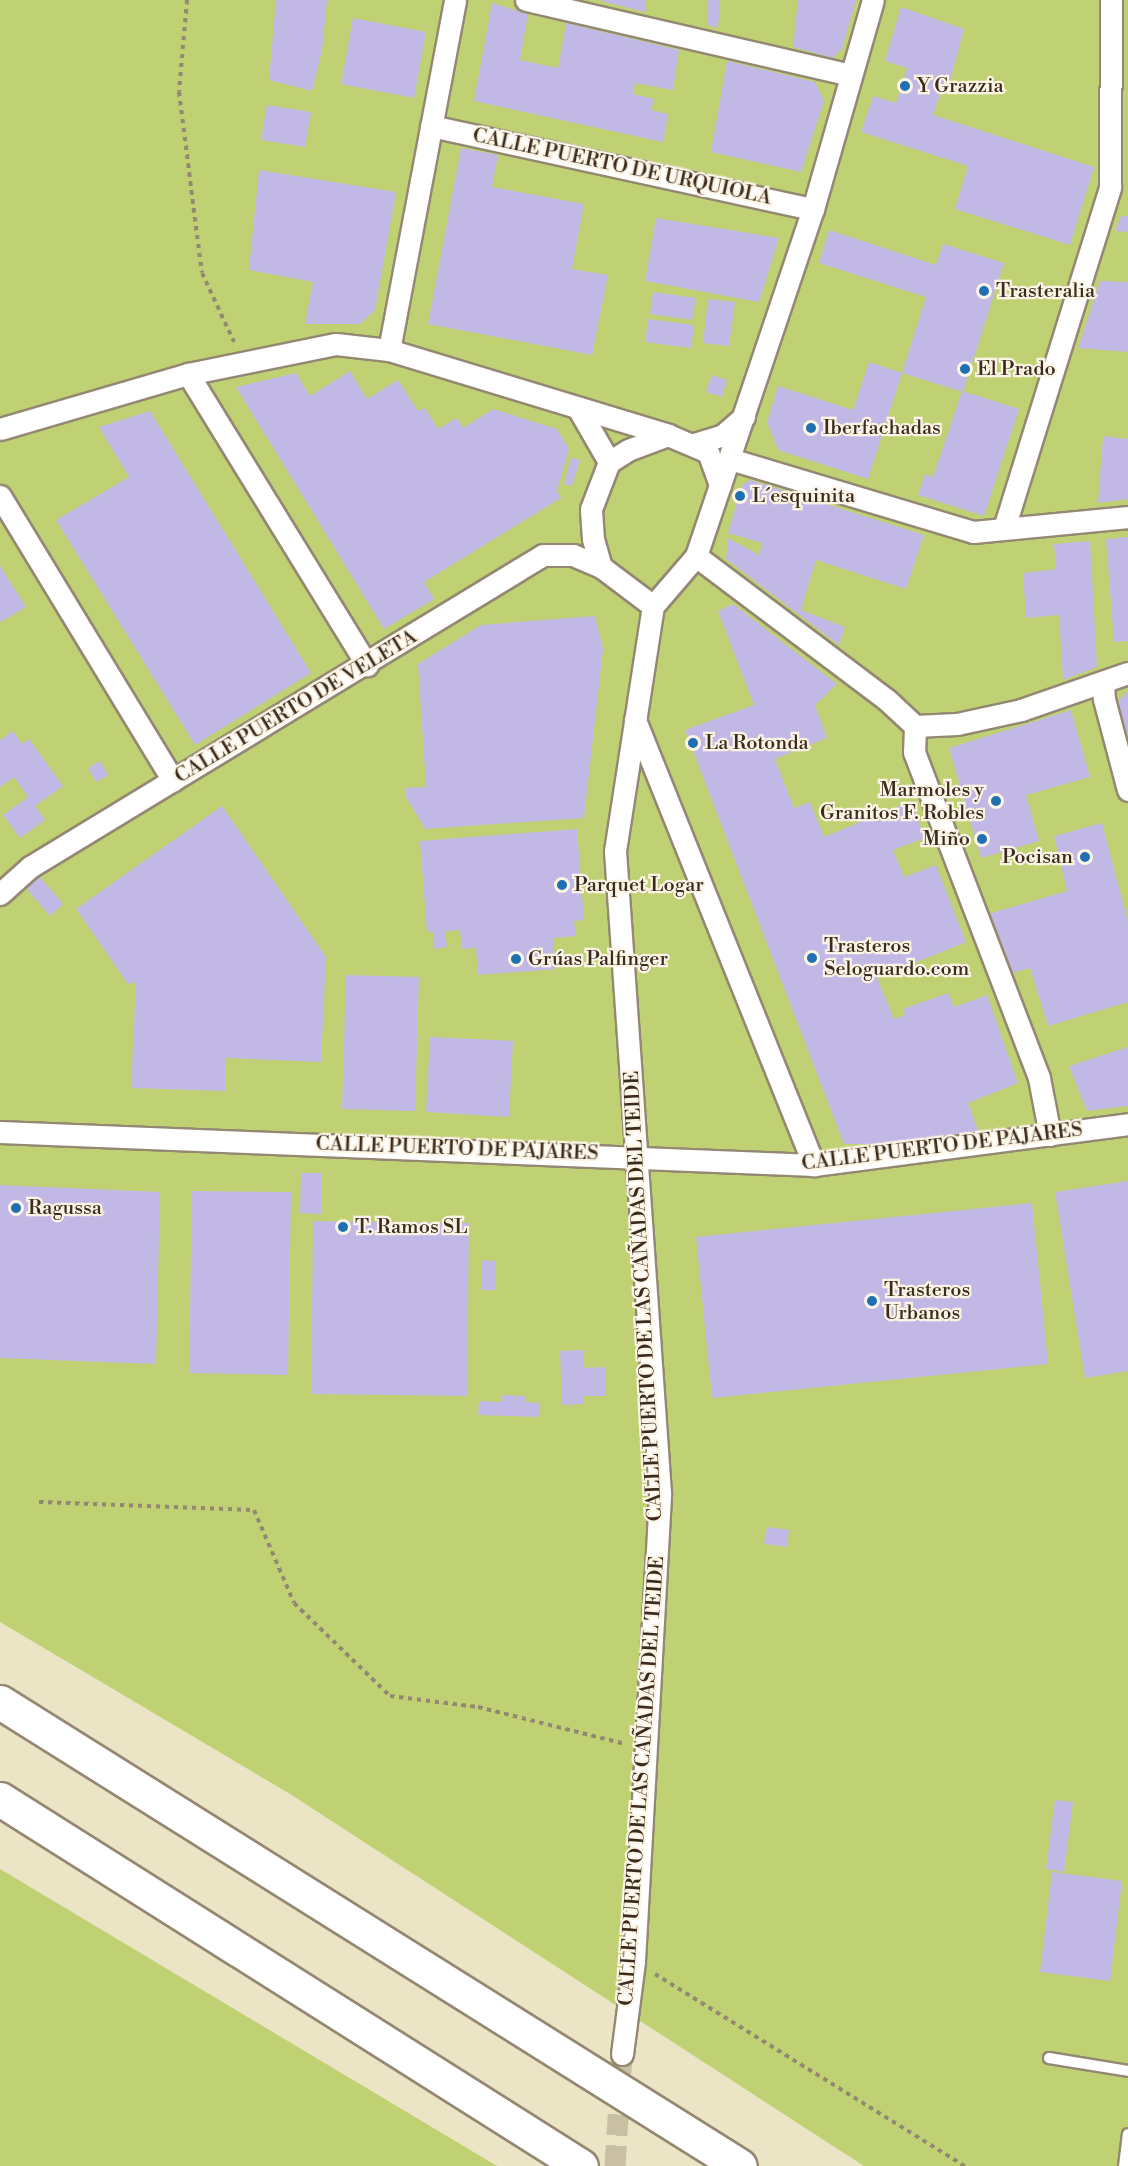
<!DOCTYPE html>
<meta charset="utf-8">
<style>
body{margin:0}
#map{position:relative;width:1128px;height:2166px;overflow:hidden;background:#ece5c5;font-family:"Libre Bodoni",serif}
div>[style]{position:absolute}
[style*='--x']{left:calc(var(--x)*1px);top:calc(var(--y)*1px);width:calc(var(--w)*1px);rotate:calc(var(--a)*1deg)}
.green>*{inset:0;background:#bfd173}
.building>*{inset:0;background:#c2b8e6}
.street-tunnel>*{height:21px;margin-top:-10.5px;transform-origin:0;background:repeating-linear-gradient(90deg,#c9c0a4 0 21px,transparent 0 31px)}
.path>*{height:4px;margin-top:-2px;transform-origin:0;background:repeating-linear-gradient(90deg,#948872 0 4.5px,transparent 0 9px)}
.roads{filter:drop-shadow(2px 0 #948872) drop-shadow(-2px 0 #948872) drop-shadow(0 2px #948872) drop-shadow(0 -2px #948872)}
.lane>*{height:10px;margin:-5px;padding:0 5px;transform-origin:5px;border-radius:5px;background:#fff}
.street>*{height:21px;margin:-10.5px;padding:0 10.5px;transform-origin:10.5px;border-radius:10.5px;background:#fff}
.highway>*{height:33px;margin:-16.5px;padding:0 16.5px;transform-origin:16.5px;border-radius:16.5px;background:#fff}
.dots>*{width:16px;height:16px;translate:-50% -50%;box-sizing:border-box;border:3px solid #fcf5e5;border-radius:50%}
span{translate:-50% -50%;white-space:nowrap;text-align:center;line-height:1.15;-webkit-text-stroke:4.5px #fcf5e5;paint-order:stroke}
.poi-label{font-size:20px;color:#3b2a1e}
.left{translate:0 -50%;text-align:left}
.right{translate:-100% -50%;text-align:right}
.street-label{font-size:20px;color:#3b2a1e}
</style>
<div id="map">
<div class="green">
<div style="clip-path:polygon(0 0,1128px 0,1128px 2166px,864px 2166px,290px 1794px,0 1622px)"></div>
<div style="clip-path:polygon(0 1869px,497px 2166px,0 2166px)"></div>
</div>
<div class="building">
<div style="clip-path:polygon(276px 0,327px 0,322px 50px,312px 91px,269px 80px)"></div>
<div style="clip-path:polygon(602px 0,646px 0,645px 12px,601px 1px)"></div>
<div style="clip-path:polygon(708px 0,720px 0,718px 28px,707px 25px)"></div>
<div style="clip-path:polygon(798px 0,856px 0,842px 49px,833px 58px,793px 47px)"></div>
<div style="clip-path:polygon(492px 3px,528px 14px,520px 60px,558px 68px,566px 23px,679px 50px,673px 90px,635px 83px,633px 94px,654px 99px,651px 110px,668px 114px,663px 142px,474px 101px)"></div>
<div style="clip-path:polygon(901px 7px,964px 29px,950px 81px,945px 80px,933px 115px,1094px 167px,1070px 245px,955px 209px,968px 166px,861px 132px,873px 96px,896px 103px,907px 68px,885px 61px)"></div>
<div style="clip-path:polygon(353px 18px,426px 32px,414px 98px,341px 84px)"></div>
<div style="clip-path:polygon(727px 61px,815px 82px,824px 101px,801px 172px,711px 152px)"></div>
<div style="clip-path:polygon(267px 105px,311px 112px,305px 147px,261px 140px)"></div>
<div style="clip-path:polygon(461px 148px,498px 155px,492px 187px,584px 204px,572px 269px,608px 275px,592px 355px,428px 324px)"></div>
<div style="clip-path:polygon(259px 170px,396px 192px,375px 310px,360px 324px,305px 324px,313px 282px,249px 270px)"></div>
<div style="clip-path:polygon(1121px 216px,1128px 216px,1128px 232px,1115px 231px)"></div>
<div style="clip-path:polygon(656px 218px,779px 238px,759px 302px,645px 281px)"></div>
<div style="clip-path:polygon(829px 230px,936px 265px,943px 244px,1004px 263px,963px 392px,902px 373px,868px 479px,778px 450px,767px 422px,778px 386px,853px 410px,869px 362px,902px 373px,926px 297px,819px 263px)"></div>
<div style="clip-path:polygon(1100px 281px,1128px 282px,1128px 352px,1078px 348px)"></div>
<div style="clip-path:polygon(653px 292px,696px 298px,692px 320px,650px 314px)"></div>
<div style="clip-path:polygon(708px 299px,735px 302px,729px 346px,703px 343px)"></div>
<div style="clip-path:polygon(648px 319px,694px 325px,691px 348px,645px 342px)"></div>
<div style="clip-path:polygon(350px 371px,367px 399px,398px 380px,418px 411px,425px 408px,438px 429px,457px 418px,463px 428px,493px 409px,557px 429px,569px 449px,557px 491px,561px 498px,424px 582px,434px 599px,384px 629px,236px 387px,296px 373px,310px 396px)"></div>
<div style="clip-path:polygon(712px 375px,727px 380px,722px 397px,706px 392px)"></div>
<div style="clip-path:polygon(962px 391px,1019px 409px,984px 516px,918px 495px,925px 474px,933px 477px)"></div>
<div style="clip-path:polygon(150px 411px,311px 673px,195px 745px,56px 520px,129px 477px,99px 427px)"></div>
<div style="clip-path:polygon(1103px 436px,1128px 439px,1128px 499px,1098px 503px)"></div>
<div style="clip-path:polygon(571px 458px,580px 460px,572px 486px,564px 484px)"></div>
<div style="clip-path:polygon(750px 480px,924px 535px,906px 589px,816px 560px,801px 610px,845px 627px,839px 645px,726px 559px,728px 538px,759px 555px,762px 543px,728px 533px,742px 485px)"></div>
<div style="clip-path:polygon(1128px 537px,1128px 641px,1114px 642px,1106px 539px)"></div>
<div style="clip-path:polygon(1090px 541px,1097px 667px,1063px 680px,1059px 615px,1026px 618px,1023px 573px,1056px 569px,1054px 544px)"></div>
<div style="clip-path:polygon(0 566px,26px 607px,0 622px)"></div>
<div style="clip-path:polygon(733px 604px,837px 684px,815px 705px,827px 738px,775px 759px,794px 808px,810px 802px,824px 837px,911px 801px,925px 838px,893px 850px,904px 877px,936px 865px,966px 942px,877px 978px,894px 1019px,905px 1015px,903px 1009px,948px 993px,954px 1007px,987px 995px,1018px 1083px,968px 1103px,978px 1131px,883px 1144px,844px 1144px,685px 730px,754px 705px,718px 611px)"></div>
<div style="clip-path:polygon(595px 616px,603px 649px,584px 818px,425px 829px,406px 797px,405px 788px,426px 787px,418px 664px,481px 625px)"></div>
<div style="clip-path:polygon(1128px 691px,1128px 737px,1127px 738px,1117px 702px)"></div>
<div style="clip-path:polygon(1071px 710px,1090px 777px,1026px 795px,1039px 841px,981px 858px,949px 748px)"></div>
<div style="clip-path:polygon(13px 731px,22px 744px,29px 739px,63px 786px,35px 806px,45px 820px,20px 838px,3px 815px,28px 797px,14px 777px,0 787px,0 740px)"></div>
<div style="clip-path:polygon(100px 761px,108px 775px,96px 782px,88px 768px)"></div>
<div style="clip-path:polygon(222px 806px,326px 957px,321px 1062px,226px 1058px,225px 1091px,131px 1088px,136px 982px,128px 984px,76px 909px)"></div>
<div style="clip-path:polygon(1102px 823px,1128px 922px,1128px 1002px,1048px 1026px,1030px 968px,1012px 973px,988px 914px,1067px 891px,1054px 836px)"></div>
<div style="clip-path:polygon(577px 829px,584px 920px,574px 921px,576px 936px,553px 938px,556px 969px,478px 975px,476px 948px,462px 949px,460px 930px,445px 931px,447px 947px,433px 949px,434px 932px,427px 932px,420px 841px)"></div>
<div style="clip-path:polygon(39px 876px,63px 904px,50px 916px,26px 888px)"></div>
<div style="clip-path:polygon(346px 975px,419px 977px,415px 1111px,342px 1109px)"></div>
<div style="clip-path:polygon(430px 1037px,513px 1041px,509px 1117px,426px 1112px)"></div>
<div style="clip-path:polygon(1128px 1047px,1128px 1106px,1087px 1111px,1069px 1066px)"></div>
<div style="clip-path:polygon(301px 1173px,322px 1173px,321px 1214px,300px 1213px)"></div>
<div style="clip-path:polygon(1128px 1181px,1128px 1371px,1085px 1378px,1055px 1192px)"></div>
<div style="clip-path:polygon(0 1185px,160px 1192px,156px 1364px,0 1358px)"></div>
<div style="clip-path:polygon(192px 1191px,291px 1192px,288px 1375px,189px 1373px)"></div>
<div style="clip-path:polygon(1032px 1203px,1048px 1364px,712px 1398px,696px 1237px)"></div>
<div style="clip-path:polygon(313px 1221px,469px 1223px,467px 1396px,311px 1394px)"></div>
<div style="clip-path:polygon(481px 1260px,496px 1261px,495px 1290px,481px 1290px)"></div>
<div style="clip-path:polygon(583px 1350px,583px 1368px,605px 1367px,606px 1396px,584px 1396px,584px 1404px,562px 1405px,560px 1351px)"></div>
<div style="clip-path:polygon(502px 1395px,526px 1396px,526px 1402px,540px 1403px,540px 1417px,478px 1415px,479px 1401px,501px 1402px)"></div>
<div style="clip-path:polygon(767px 1527px,789px 1530px,787px 1547px,764px 1544px)"></div>
<div style="clip-path:polygon(1055px 1800px,1073px 1802px,1064px 1872px,1046px 1869px)"></div>
<div style="clip-path:polygon(1052px 1872px,1122px 1881px,1110px 1981px,1040px 1972px)"></div>
</div>
<div class="street-tunnel">
<div style="--x:615;--y:2166;--w:112;--a:-86.4"></div>
</div>
<div class="path">
<div style="--x:187;--y:0;--w:92;--a:95"></div>
<div style="--x:179;--y:92;--w:182;--a:82.8"></div>
<div style="--x:202;--y:273;--w:76;--a:65.1"></div>
<div style="--x:39;--y:1502;--w:215;--a:2.1"></div>
<div style="--x:254;--y:1510;--w:101;--a:66.7"></div>
<div style="--x:294;--y:1603;--w:134;--a:44.1"></div>
<div style="--x:390;--y:1696;--w:89;--a:7.1"></div>
<div style="--x:478;--y:1707;--w:152;--a:14.1"></div>
<div style="--x:655;--y:1974;--w:365;--a:31.8"></div>
</div>
<div class="roads">
<div class="lane">
<div style="--x:1049;--y:2058;--w:80;--a:9.3"></div>
<div style="--x:1124;--y:2166;--w:32;--a:-83"></div>
</div>
<div class="street">
<div style="--x:526;--y:0;--w:333;--a:13"></div>
<div style="--x:431;--y:126;--w:391;--a:12.3"></div>
<div style="--x:389;--y:350;--w:356;--a:-79.3"></div>
<div style="--x:188;--y:374;--w:342;--a:58.4"></div>
<div style="--x:578;--y:408;--w:62;--a:60.1"></div>
<div style="--x:0;--y:429;--w:196;--a:-16.3"></div>
<div style="--x:188;--y:374;--w:151;--a:-11.5"></div>
<div style="--x:336;--y:344;--w:53;--a:6.5"></div>
<div style="--x:389;--y:350;--w:292;--a:16.9"></div>
<div style="--x:668;--y:435;--w:43;--a:23"></div>
<div style="--x:708;--y:452;--w:35;--a:70"></div>
<div style="--x:720;--y:485;--w:75;--a:108.7"></div>
<div style="--x:696;--y:556;--w:66;--a:130.7"></div>
<div style="--x:653;--y:606;--w:65;--a:-143.1"></div>
<div style="--x:601;--y:567;--w:29;--a:-106"></div>
<div style="--x:593;--y:539;--w:30;--a:-94"></div>
<div style="--x:591;--y:509;--w:50;--a:-69"></div>
<div style="--x:609;--y:462;--w:22;--a:-32"></div>
<div style="--x:628;--y:450;--w:43;--a:-20.6"></div>
<div style="--x:694;--y:444;--w:30;--a:-17"></div>
<div style="--x:723;--y:435;--w:28;--a:-41"></div>
<div style="--x:730;--y:459;--w:254;--a:16.7"></div>
<div style="--x:973;--y:532;--w:156;--a:-5.5"></div>
<div style="--x:720;--y:485;--w:291;--a:-71.4"></div>
<div style="--x:813;--y:209;--w:217;--a:-74"></div>
<div style="--x:0;--y:496;--w:333;--a:58.7"></div>
<div style="--x:1004;--y:528;--w:357;--a:-72.7"></div>
<div style="--x:1110;--y:187;--w:187;--a:-89.7"></div>
<div style="--x:696;--y:556;--w:239;--a:37"></div>
<div style="--x:887;--y:700;--w:38;--a:43"></div>
<div style="--x:915;--y:726;--w:42;--a:-2.7"></div>
<div style="--x:957;--y:724;--w:66;--a:-12.3"></div>
<div style="--x:1021;--y:710;--w:113;--a:-19.1"></div>
<div style="--x:1103;--y:682;--w:17;--a:87"></div>
<div style="--x:1104;--y:699;--w:94;--a:75.2"></div>
<div style="--x:635;--y:720;--w:480;--a:68.1"></div>
<div style="--x:915;--y:726;--w:26;--a:92"></div>
<div style="--x:914;--y:752;--w:349;--a:69"></div>
<div style="--x:1039;--y:1078;--w:58;--a:79.1"></div>
<div style="--x:0;--y:894;--w:40;--a:-42"></div>
<div style="--x:30;--y:867;--w:600;--a:-31.31"></div>
<div style="--x:543;--y:555;--w:30;--a:0"></div>
<div style="--x:573;--y:555;--w:30;--a:23"></div>
<div style="--x:0;--y:1132;--w:815;--a:2.32"></div>
<div style="--x:814;--y:1165;--w:317;--a:-7.4"></div>
<div style="--x:622;--y:2054;--w:94;--a:-82.6"></div>
<div style="--x:634;--y:1961;--w:469;--a:-86.8"></div>
<div style="--x:660;--y:1493;--w:644;--a:-94.01"></div>
<div style="--x:615;--y:851;--w:248;--a:-81.2"></div>
</div>
<div class="highway">
<div style="--x:0;--y:1702;--w:873;--a:32.09"></div>
<div style="--x:0;--y:1799;--w:687;--a:32.28"></div>
</div>
</div>
<div class="dots">
<div style="left:905px;top:86px;background:#1f6fb2"></div>
<div style="left:984px;top:291px;background:#1f6fb2"></div>
<div style="left:965px;top:369px;background:#1f6fb2"></div>
<div style="left:811px;top:428px;background:#1f6fb2"></div>
<div style="left:740px;top:496px;background:#1f6fb2"></div>
<div style="left:693px;top:743px;background:#1f6fb2"></div>
<div style="left:996px;top:801px;background:#1f6fb2"></div>
<div style="left:982px;top:839px;background:#1f6fb2"></div>
<div style="left:1085px;top:857px;background:#1f6fb2"></div>
<div style="left:562px;top:885px;background:#1f6fb2"></div>
<div style="left:812px;top:958px;background:#1f6fb2"></div>
<div style="left:516px;top:959px;background:#1f6fb2"></div>
<div style="left:16px;top:1208px;background:#1f6fb2"></div>
<div style="left:343px;top:1227px;background:#1f6fb2"></div>
<div style="left:872px;top:1301px;background:#1f6fb2"></div>
</div>
<div class="poi-label">
<span class="left" style="left:917px;top:86px">Y Grazzia</span>
<span class="left" style="left:996px;top:291px">Trasteralia</span>
<span class="left" style="left:977px;top:369px">El Prado</span>
<span class="left" style="left:823px;top:428px">Iberfachadas</span>
<span class="left" style="left:752px;top:496px">L´esquinita</span>
<span class="left" style="left:705px;top:743px">La Rotonda</span>
<span class="right" style="left:984px;top:802px">Marmoles y<br>Granitos F. Robles</span>
<span class="right" style="left:970px;top:839px">Miño</span>
<span class="right" style="left:1073px;top:857px">Pocisan</span>
<span class="left" style="left:574px;top:885px">Parquet Logar</span>
<span class="left" style="left:824px;top:958px">Trasteros<br>Seloguardo.com</span>
<span class="left" style="left:528px;top:959px">Grúas Palfinger</span>
<span class="left" style="left:28px;top:1208px">Ragussa</span>
<span class="left" style="left:355px;top:1227px">T. Ramos SL</span>
<span class="left" style="left:884px;top:1302px">Trasteros<br>Urbanos</span>
</div>
<div class="street-label">
<span style="left:622px;top:167px;rotate:12deg">CALLE PUERTO DE URQUIOLA</span>
<span style="left:296px;top:707px;rotate:-31deg">CALLE PUERTO DE VELETA</span>
<span style="left:942px;top:1147px;rotate:-7deg">CALLE PUERTO DE PAJARES</span>
<span style="left:457px;top:1149px;rotate:2deg">CALLE PUERTO DE PAJARES</span>
<span style="left:644px;top:1296px;rotate:-93deg">CALLE PUERTO DE LAS CAÑADAS DEL TEIDE</span>
<span style="left:642px;top:1781px;rotate:-86deg">CALLE PUERTO DE LAS CAÑADAS DEL TEIDE</span>
</div>
</div>
